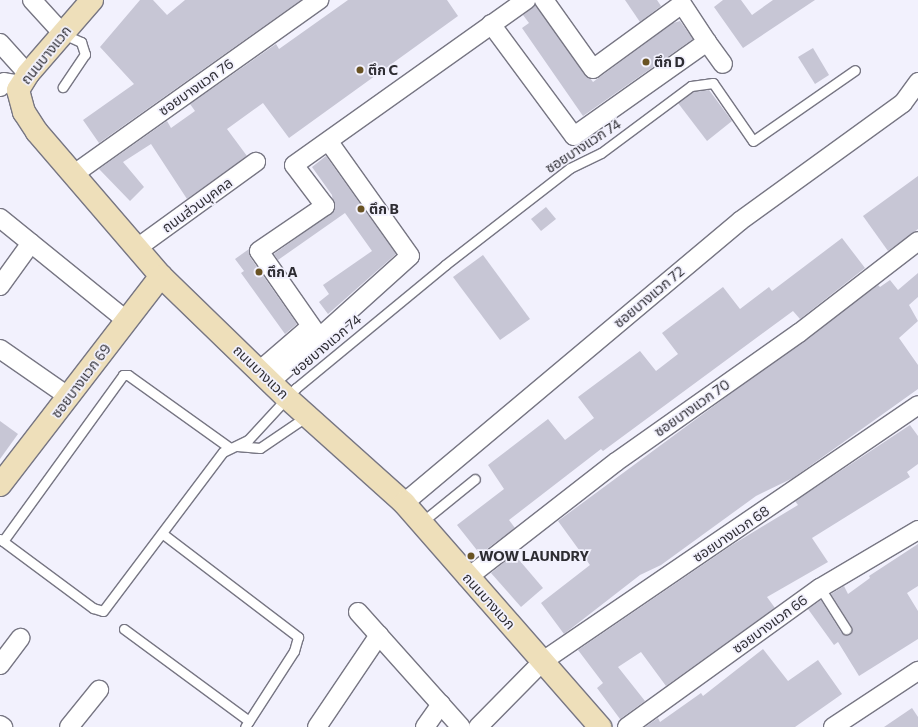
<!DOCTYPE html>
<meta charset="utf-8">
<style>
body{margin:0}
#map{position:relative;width:918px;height:727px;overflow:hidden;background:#f2f1fd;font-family:Commissioner,"Noto Sans Thai",sans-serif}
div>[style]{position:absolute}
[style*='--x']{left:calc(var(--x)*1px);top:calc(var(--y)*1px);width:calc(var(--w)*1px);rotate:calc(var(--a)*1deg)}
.building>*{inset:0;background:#c7c6d5}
.roads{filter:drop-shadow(1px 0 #777683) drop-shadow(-1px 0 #777683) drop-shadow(0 1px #777683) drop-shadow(0 -1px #777683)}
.lane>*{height:9px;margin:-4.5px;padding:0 4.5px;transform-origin:4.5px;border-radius:4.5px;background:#fff}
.street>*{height:18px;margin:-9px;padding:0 9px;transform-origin:9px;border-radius:9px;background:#fff}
.secondary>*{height:22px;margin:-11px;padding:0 11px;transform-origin:11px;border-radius:11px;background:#eedfba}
.dots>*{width:11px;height:11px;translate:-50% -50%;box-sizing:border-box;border:2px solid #f2f1fd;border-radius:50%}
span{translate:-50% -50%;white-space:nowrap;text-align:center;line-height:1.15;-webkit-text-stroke:3.5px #f2f1fd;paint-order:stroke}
.street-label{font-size:14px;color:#2e2d33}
.poi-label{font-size:14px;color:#2e2d33;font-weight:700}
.left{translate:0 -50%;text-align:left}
</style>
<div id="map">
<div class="building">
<div style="clip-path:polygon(140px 0,153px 0,167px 15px,185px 0,301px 0,99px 143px,83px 120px,134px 84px,100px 47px)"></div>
<div style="clip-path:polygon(348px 0,447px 0,458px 16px,289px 138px,263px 103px,227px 129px,247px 156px,187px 199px,151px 144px,123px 162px,144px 187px,130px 201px,99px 169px,167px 121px,171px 128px,195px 111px,190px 104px,276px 44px,279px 49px)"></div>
<div style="clip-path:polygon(625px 0,657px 0,661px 6px,640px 22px)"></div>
<div style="clip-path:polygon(723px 0,741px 0,752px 15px,773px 0,815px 0,743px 48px,714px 7px)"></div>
<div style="clip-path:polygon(535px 5px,593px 82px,673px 23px,680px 21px,693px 39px,583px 116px,522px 28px,529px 23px,523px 15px)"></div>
<div style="clip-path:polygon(813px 48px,829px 75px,815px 84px,798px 57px)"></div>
<div style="clip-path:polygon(709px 90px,732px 121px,707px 141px,678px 103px,693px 92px)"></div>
<div style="clip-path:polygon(326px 156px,396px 254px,328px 314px,319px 302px,329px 294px,323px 285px,372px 251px,345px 213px,278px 260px,274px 254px,334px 211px,332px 195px,312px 167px)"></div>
<div style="clip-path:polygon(918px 176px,918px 229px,888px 251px,863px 216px)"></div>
<div style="clip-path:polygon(546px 207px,556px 219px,541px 231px,531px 219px)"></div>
<div style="clip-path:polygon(842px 238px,865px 268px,800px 319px,793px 311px,603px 451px,601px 449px,509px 520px,515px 528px,480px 554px,457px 525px,504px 489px,488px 465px,548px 419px,565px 440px,594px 418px,578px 397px,640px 351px,656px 371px,678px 354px,662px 333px,723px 287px,740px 309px,769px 287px,772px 291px)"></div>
<div style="clip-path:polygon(249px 249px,250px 257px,297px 324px,285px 334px,241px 273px,244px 271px,235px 259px)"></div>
<div style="clip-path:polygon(483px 255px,530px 319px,500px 340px,453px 277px)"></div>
<div style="clip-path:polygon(918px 273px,918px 297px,909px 305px,918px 321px,899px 338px,918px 365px,918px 389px,793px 478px,756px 496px,661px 565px,640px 575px,564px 634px,541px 603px,590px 565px,558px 521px,878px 285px,880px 287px,890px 280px,898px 290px)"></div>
<div style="clip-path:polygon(0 421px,18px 434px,0 459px)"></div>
<div style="clip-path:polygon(910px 425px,918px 436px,918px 464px,907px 472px,910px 477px,812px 538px,828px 562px,767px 597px,775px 608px,666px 686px,641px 652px,618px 667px,645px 701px,620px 719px,597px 688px,603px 683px,578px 650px,732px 545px,798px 505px,795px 501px)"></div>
<div style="clip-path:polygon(918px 544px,918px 586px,907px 593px,918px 611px,918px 639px,859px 676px,838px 642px,834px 645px,808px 609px,821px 600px,841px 632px,849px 634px,851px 626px,831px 594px,844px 586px,848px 594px,870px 578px,869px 576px)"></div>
<div style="clip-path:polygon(514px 554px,543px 588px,521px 607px,491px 573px)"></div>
<div style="clip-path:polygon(763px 649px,788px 681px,818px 660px,842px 694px,795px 727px,645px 727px,658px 718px,660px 722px,701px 693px,703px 696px)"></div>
<div style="clip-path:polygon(912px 708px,918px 717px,918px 727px,884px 727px)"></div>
</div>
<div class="roads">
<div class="lane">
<div style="--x:63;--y:34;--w:20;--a:24"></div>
<div style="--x:81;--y:42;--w:13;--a:72"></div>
<div style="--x:85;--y:54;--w:40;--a:124"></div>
<div style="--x:237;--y:446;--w:23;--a:5"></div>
<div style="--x:260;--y:448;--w:57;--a:-34.2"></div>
<div style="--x:422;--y:522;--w:68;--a:-39.1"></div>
<div style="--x:163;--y:534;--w:170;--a:37.3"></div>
<div style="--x:298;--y:637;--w:15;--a:106"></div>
<div style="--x:294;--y:651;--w:90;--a:122.8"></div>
<div style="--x:0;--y:539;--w:116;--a:36.6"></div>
<div style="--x:93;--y:608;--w:10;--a:17"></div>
<div style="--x:103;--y:611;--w:199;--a:-53"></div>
<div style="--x:223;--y:452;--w:28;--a:-26"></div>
<div style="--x:248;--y:440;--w:71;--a:-47.3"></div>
<div style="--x:296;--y:388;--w:193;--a:-39.5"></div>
<div style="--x:445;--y:265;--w:158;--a:-37.8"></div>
<div style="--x:570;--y:168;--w:34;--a:-26"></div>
<div style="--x:601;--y:153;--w:112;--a:-36.7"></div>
<div style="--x:691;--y:86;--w:22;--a:-8"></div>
<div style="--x:713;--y:83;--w:70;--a:55.4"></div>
<div style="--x:753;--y:141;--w:124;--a:-34.8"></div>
<div style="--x:3;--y:541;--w:205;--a:-54.1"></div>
<div style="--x:123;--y:375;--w:5;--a:0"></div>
<div style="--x:128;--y:375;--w:125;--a:35.6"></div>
<div style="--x:820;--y:588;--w:49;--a:57.6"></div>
<div style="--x:124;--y:629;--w:155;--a:36.4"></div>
</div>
<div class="street">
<div style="--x:32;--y:0;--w:46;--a:47.6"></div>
<div style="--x:491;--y:24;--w:139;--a:53.5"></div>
<div style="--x:574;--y:136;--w:163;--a:-35.3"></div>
<div style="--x:707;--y:42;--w:45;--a:-123.3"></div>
<div style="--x:682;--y:4;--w:110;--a:143.9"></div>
<div style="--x:593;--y:69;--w:85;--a:-125.4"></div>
<div style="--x:707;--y:42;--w:27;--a:54"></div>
<div style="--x:0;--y:43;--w:42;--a:47.9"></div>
<div style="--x:0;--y:87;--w:6;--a:-51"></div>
<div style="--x:4;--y:82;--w:17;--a:10"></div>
<div style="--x:74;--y:174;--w:301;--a:-35.4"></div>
<div style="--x:0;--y:218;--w:162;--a:39"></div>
<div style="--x:137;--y:248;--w:147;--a:-35.9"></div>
<div style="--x:0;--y:286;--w:53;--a:-54.2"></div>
<div style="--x:321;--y:340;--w:108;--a:-124.9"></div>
<div style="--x:259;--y:251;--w:80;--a:-34.3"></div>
<div style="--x:325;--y:206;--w:51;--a:-127.1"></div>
<div style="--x:294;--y:165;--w:285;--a:-35.4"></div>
<div style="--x:0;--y:349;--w:84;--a:34.8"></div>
<div style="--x:259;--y:371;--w:67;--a:-40.8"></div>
<div style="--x:270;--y:382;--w:188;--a:-42"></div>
<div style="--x:410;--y:256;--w:140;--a:-125.4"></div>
<div style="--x:404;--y:503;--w:439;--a:-40"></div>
<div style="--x:740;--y:221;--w:201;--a:-35.9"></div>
<div style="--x:903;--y:103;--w:26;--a:-54"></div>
<div style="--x:467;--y:578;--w:189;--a:-37.9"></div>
<div style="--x:616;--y:462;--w:224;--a:-35.2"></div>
<div style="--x:799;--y:333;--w:150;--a:-37.7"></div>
<div style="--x:358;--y:612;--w:154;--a:48.2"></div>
<div style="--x:0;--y:665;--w:34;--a:-53"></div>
<div style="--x:0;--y:725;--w:4;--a:34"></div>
<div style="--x:69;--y:727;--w:48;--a:-51"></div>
<div style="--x:317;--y:727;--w:111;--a:-56"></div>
<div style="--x:425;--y:727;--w:28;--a:-55"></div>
<div style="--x:478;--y:727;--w:93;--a:-45.4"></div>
<div style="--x:543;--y:661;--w:454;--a:-34.3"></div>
<div style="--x:627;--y:727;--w:238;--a:-35.8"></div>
<div style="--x:820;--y:588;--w:114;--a:-30.6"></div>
<div style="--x:833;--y:727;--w:102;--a:-33.4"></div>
</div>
<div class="secondary">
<div style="--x:92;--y:0;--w:98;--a:130.9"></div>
<div style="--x:28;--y:74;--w:19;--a:122"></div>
<div style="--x:18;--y:90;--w:23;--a:75"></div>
<div style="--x:24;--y:112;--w:24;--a:57"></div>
<div style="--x:37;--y:132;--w:190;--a:49.3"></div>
<div style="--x:161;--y:276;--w:174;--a:44.1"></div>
<div style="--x:286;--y:397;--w:159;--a:41.9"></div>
<div style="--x:404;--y:503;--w:298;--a:48.8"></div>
<div style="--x:0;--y:485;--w:264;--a:-52.4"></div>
</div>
</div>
<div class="dots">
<div style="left:646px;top:62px;background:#695323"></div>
<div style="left:360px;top:70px;background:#695323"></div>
<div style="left:361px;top:209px;background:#695323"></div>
<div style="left:259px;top:272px;background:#695323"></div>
<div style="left:471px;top:556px;background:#695323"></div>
</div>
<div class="street-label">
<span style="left:46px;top:55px;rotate:-51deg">ถนนบางแวก</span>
<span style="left:196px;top:87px;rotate:-35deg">ซอยบางแวก 76</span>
<span style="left:583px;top:146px;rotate:-33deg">ซอยบางแวก 74</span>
<span style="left:197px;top:205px;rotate:-36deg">ถนนส่วนบุคคล</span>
<span style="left:649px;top:297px;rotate:-40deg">ซอยบางแวก 72</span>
<span style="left:326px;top:345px;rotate:-40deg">ซอยบางแวก 74</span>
<span style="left:261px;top:372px;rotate:44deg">ถนนบางแวก</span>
<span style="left:81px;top:381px;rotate:-53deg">ซอยบางแวก 69</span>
<span style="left:692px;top:408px;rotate:-35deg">ซอยบางแวก 70</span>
<span style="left:731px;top:534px;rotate:-34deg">ซอยบางแวก 68</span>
<span style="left:489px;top:601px;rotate:48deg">ถนนบางแวก</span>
<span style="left:770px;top:624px;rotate:-36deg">ซอยบางแวก 66</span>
</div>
<div class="poi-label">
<span class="left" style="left:654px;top:62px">ตึก D</span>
<span class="left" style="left:368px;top:70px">ตึก C</span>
<span class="left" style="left:369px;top:209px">ตึก B</span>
<span class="left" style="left:267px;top:272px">ตึก A</span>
<span class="left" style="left:479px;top:556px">WOW LAUNDRY</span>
</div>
</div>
